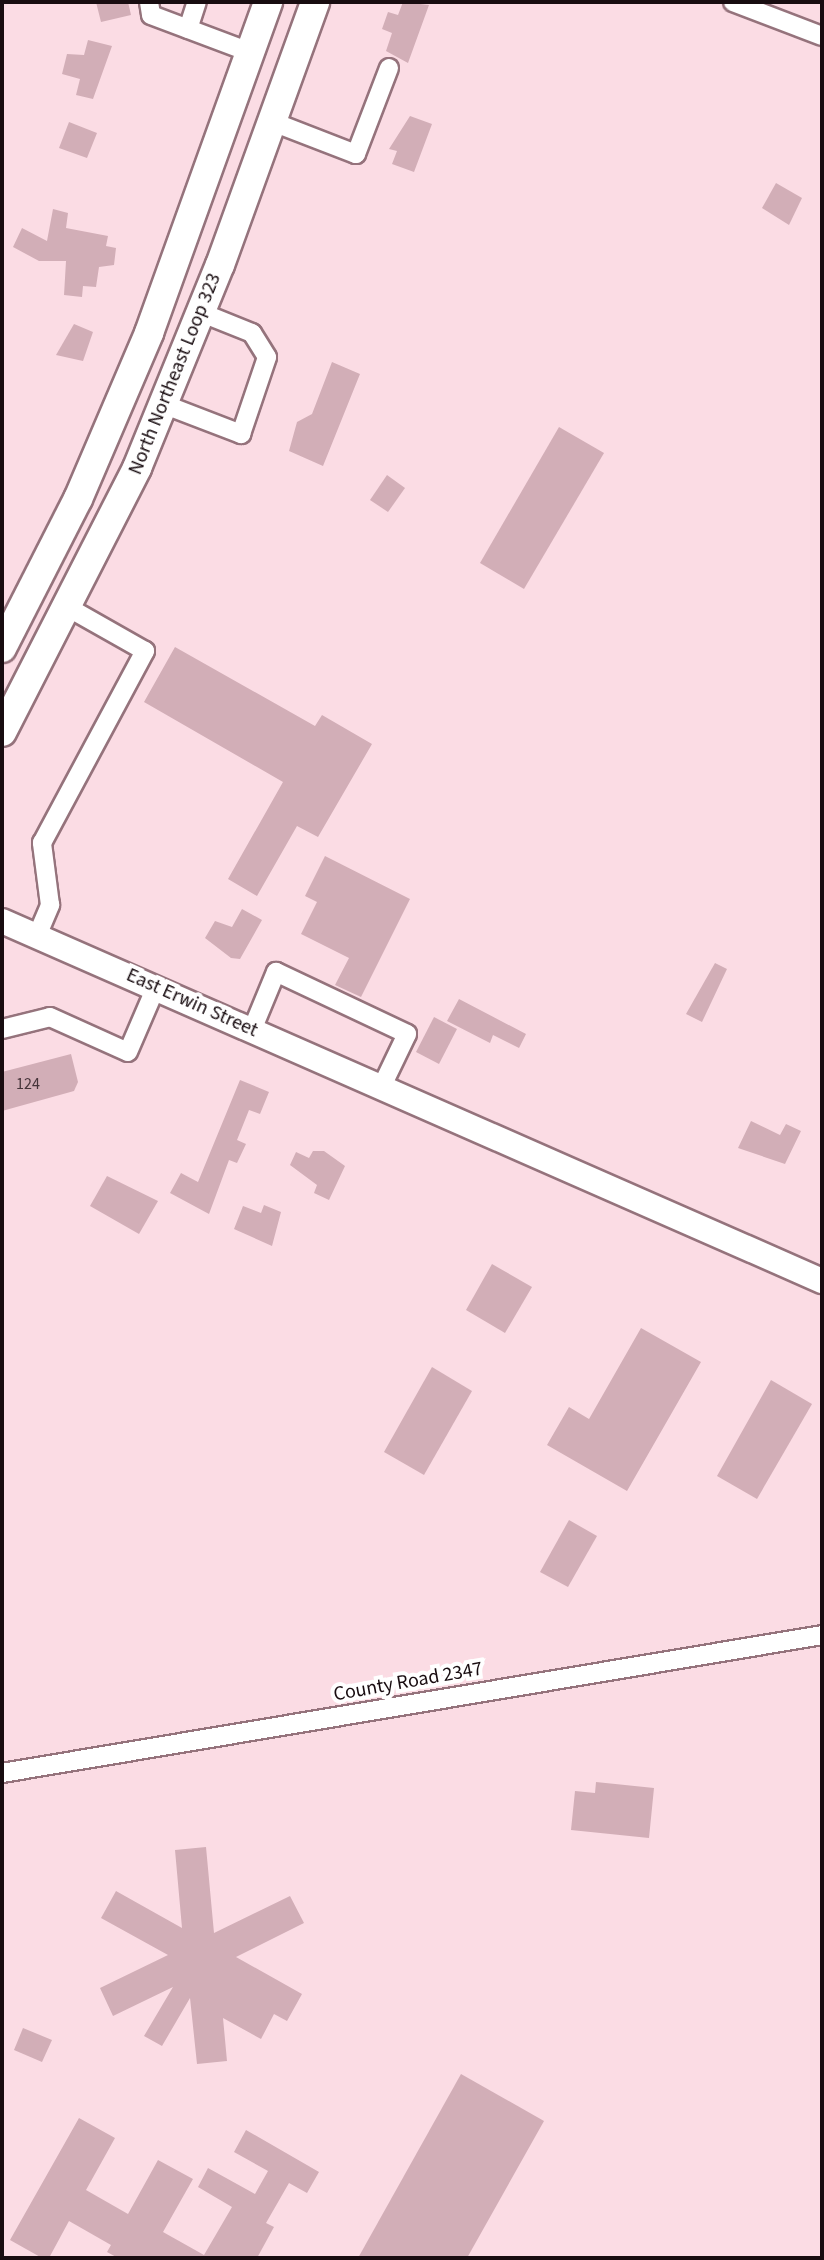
<!DOCTYPE html>
<style>
body{margin:0}
#map{position:relative;width:824px;height:2260px;overflow:hidden;background:#fbdce4;font-family:"Source Sans 3",sans-serif}
div>[style]{position:absolute}
[style*='--x']{left:calc(var(--x)*1px);top:calc(var(--y)*1px);width:calc(var(--w)*1px);rotate:calc(var(--a)*1deg)}
.building>*{inset:0;background:#d2aeb7}
.roads{filter:drop-shadow(2px 0 #95737c) drop-shadow(-2px 0 #95737c) drop-shadow(0 2px #95737c) drop-shadow(0 -2px #95737c)}
.minor>*{height:18px;margin:-9px;padding:0 9px;transform-origin:9px;border-radius:9px;background:#fff}
.major>*{height:24px;margin:-12px;padding:0 12px;transform-origin:12px;border-radius:12px;background:#fff}
.highway>*{height:28px;margin:-14px;padding:0 14px;transform-origin:14px;border-radius:14px;background:#fff}
span{translate:-50% -50%;white-space:nowrap;text-align:center;line-height:1.15;-webkit-text-stroke:8px #fff;paint-order:stroke}
.number-label{font-size:16px;color:#46343a}
.number-label span{-webkit-text-stroke-width:0}
.street-label{font-size:20px;color:#180c10}
.frame{position:absolute;inset:0;border:4px solid #180c10;pointer-events:none}
</style>
<div id="map">
<div class="building">
<div style="clip-path:polygon(96px 2px,128px 2px,131px 15px,101px 22px)"></div>
<div style="clip-path:polygon(403px 2px,429px 5px,408px 63px,386px 51px,392px 33px,382px 29px,388px 12px,398px 15px)"></div>
<div style="clip-path:polygon(88px 40px,112px 46px,93px 99px,76px 95px,80px 79px,62px 74px,67px 54px,84px 55px)"></div>
<div style="clip-path:polygon(410px 116px,432px 124px,414px 172px,392px 164px,397px 151px,389px 149px)"></div>
<div style="clip-path:polygon(69px 122px,97px 133px,87px 158px,59px 148px)"></div>
<div style="clip-path:polygon(776px 183px,802px 198px,789px 225px,762px 208px)"></div>
<div style="clip-path:polygon(53px 209px,68px 213px,66px 228px,108px 236px,106px 246px,116px 248px,114px 265px,99px 267px,96px 287px,83px 286px,82px 297px,64px 295px,66px 261px,39px 261px,13px 247px,22px 228px,47px 241px)"></div>
<div style="clip-path:polygon(74px 324px,93px 332px,83px 361px,56px 355px)"></div>
<div style="clip-path:polygon(332px 362px,360px 374px,323px 466px,289px 451px,297px 422px,312px 414px)"></div>
<div style="clip-path:polygon(559px 427px,604px 453px,524px 589px,480px 563px)"></div>
<div style="clip-path:polygon(387px 475px,405px 488px,388px 512px,370px 500px)"></div>
<div style="clip-path:polygon(175px 647px,315px 726px,322px 715px,372px 744px,318px 837px,297px 826px,257px 896px,228px 879px,283px 782px,144px 702px)"></div>
<div style="clip-path:polygon(325px 856px,410px 899px,361px 997px,335px 985px,349px 958px,301px 934px,317px 902px,305px 896px)"></div>
<div style="clip-path:polygon(242px 909px,262px 920px,240px 959px,231px 958px,205px 938px,215px 921px,232px 927px)"></div>
<div style="clip-path:polygon(715px 963px,727px 969px,702px 1022px,686px 1014px)"></div>
<div style="clip-path:polygon(459px 999px,526px 1034px,519px 1048px,493px 1035px,490px 1043px,447px 1021px)"></div>
<div style="clip-path:polygon(434px 1017px,457px 1029px,439px 1064px,416px 1052px)"></div>
<div style="clip-path:polygon(71px 1054px,78px 1082px,74px 1091px,2px 1111px,2px 1072px)"></div>
<div style="clip-path:polygon(240px 1080px,269px 1092px,260px 1114px,249px 1110px,237px 1140px,246px 1144px,237px 1163px,229px 1160px,209px 1214px,170px 1193px,181px 1173px,198px 1182px)"></div>
<div style="clip-path:polygon(751px 1121px,780px 1135px,786px 1124px,801px 1131px,785px 1164px,738px 1148px)"></div>
<div style="clip-path:polygon(313px 1151px,324px 1151px,345px 1166px,329px 1200px,314px 1193px,317px 1185px,290px 1165px,296px 1152px,309px 1158px)"></div>
<div style="clip-path:polygon(107px 1176px,158px 1201px,139px 1234px,90px 1206px)"></div>
<div style="clip-path:polygon(264px 1205px,281px 1212px,272px 1246px,234px 1229px,243px 1206px,261px 1213px)"></div>
<div style="clip-path:polygon(492px 1264px,532px 1287px,505px 1333px,466px 1310px)"></div>
<div style="clip-path:polygon(641px 1328px,701px 1362px,627px 1491px,547px 1445px,569px 1407px,589px 1419px)"></div>
<div style="clip-path:polygon(432px 1367px,472px 1391px,424px 1475px,384px 1452px)"></div>
<div style="clip-path:polygon(771px 1380px,812px 1404px,757px 1499px,717px 1476px)"></div>
<div style="clip-path:polygon(569px 1520px,597px 1536px,568px 1587px,540px 1572px)"></div>
<div style="clip-path:polygon(596px 1782px,654px 1788px,649px 1838px,571px 1830px,575px 1791px,595px 1793px)"></div>
<div style="clip-path:polygon(206px 1847px,214px 1933px,290px 1896px,304px 1923px,236px 1957px,302px 1994px,287px 2021px,274px 2014px,261px 2039px,223px 2018px,227px 2061px,197px 2064px,190px 1998px,162px 2046px,144px 2036px,173px 1987px,113px 2016px,100px 1988px,168px 1955px,101px 1918px,116px 1891px,182px 1928px,175px 1850px)"></div>
<div style="clip-path:polygon(23px 2028px,52px 2040px,42px 2062px,14px 2050px)"></div>
<div style="clip-path:polygon(461px 2074px,544px 2121px,467px 2258px,358px 2258px)"></div>
<div style="clip-path:polygon(79px 2118px,115px 2138px,86px 2190px,128px 2214px,158px 2160px,193px 2179px,163px 2232px,204px 2255px,232px 2207px,198px 2187px,208px 2168px,255px 2194px,268px 2171px,234px 2152px,246px 2130px,319px 2172px,307px 2193px,289px 2183px,266px 2223px,274px 2227px,257px 2258px,118px 2258px,107px 2252px,111px 2245px,69px 2221px,49px 2258px,42px 2258px,10px 2240px)"></div>
</div>
<div class="roads">
<div class="minor">
<div style="--x:149;--y:2;--w:13;--a:81"></div>
<div style="--x:151;--y:15;--w:108;--a:20.6"></div>
<div style="--x:733;--y:2;--w:95;--a:20.9"></div>
<div style="--x:188;--y:29;--w:28;--a:-72"></div>
<div style="--x:273;--y:122;--w:89;--a:21.1"></div>
<div style="--x:356;--y:154;--w:92;--a:-69"></div>
<div style="--x:163;--y:404;--w:84;--a:21"></div>
<div style="--x:241;--y:434;--w:81;--a:-71.3"></div>
<div style="--x:267;--y:357;--w:28;--a:-122"></div>
<div style="--x:252;--y:333;--w:54;--a:-158.2"></div>
<div style="--x:37;--y:936;--w:34;--a:-67"></div>
<div style="--x:50;--y:905;--w:63;--a:-97.4"></div>
<div style="--x:42;--y:843;--w:218;--a:-61.8"></div>
<div style="--x:145;--y:651;--w:87;--a:-150.5"></div>
<div style="--x:2;--y:1029;--w:49;--a:-14"></div>
<div style="--x:50;--y:1017;--w:85;--a:24.2"></div>
<div style="--x:128;--y:1052;--w:71;--a:-66.7"></div>
<div style="--x:252;--y:1030;--w:63;--a:-67.5"></div>
<div style="--x:276;--y:972;--w:145;--a:25.3"></div>
<div style="--x:407;--y:1034;--w:60;--a:115.7"></div>
<div style="--x:2;--y:1773;--w:832;--a:-9.55"></div>
</div>
<div class="major">
<div style="--x:2;--y:921;--w:896;--a:23.7"></div>
</div>
<div class="highway">
<div style="--x:2;--y:648;--w:167;--a:-63"></div>
<div style="--x:78;--y:499;--w:181;--a:-66.8"></div>
<div style="--x:149;--y:333;--w:352;--a:-70.2"></div>
<div style="--x:2;--y:732;--w:297;--a:-62.9"></div>
<div style="--x:137;--y:468;--w:219;--a:-67.8"></div>
<div style="--x:220;--y:265;--w:280;--a:-70.1"></div>
</div>
</div>
<div class="number-label">
<span style="left:28px;top:1084px">124</span>
</div>
<div class="street-label">
<span style="left:175px;top:374px;rotate:-68deg">North Northeast Loop 323</span>
<span style="left:192px;top:1003px;rotate:24deg">East Erwin Street</span>
<span style="left:408px;top:1682px;rotate:-10deg">County Road 2347</span>
</div>
<div class="frame"></div>
</div>
